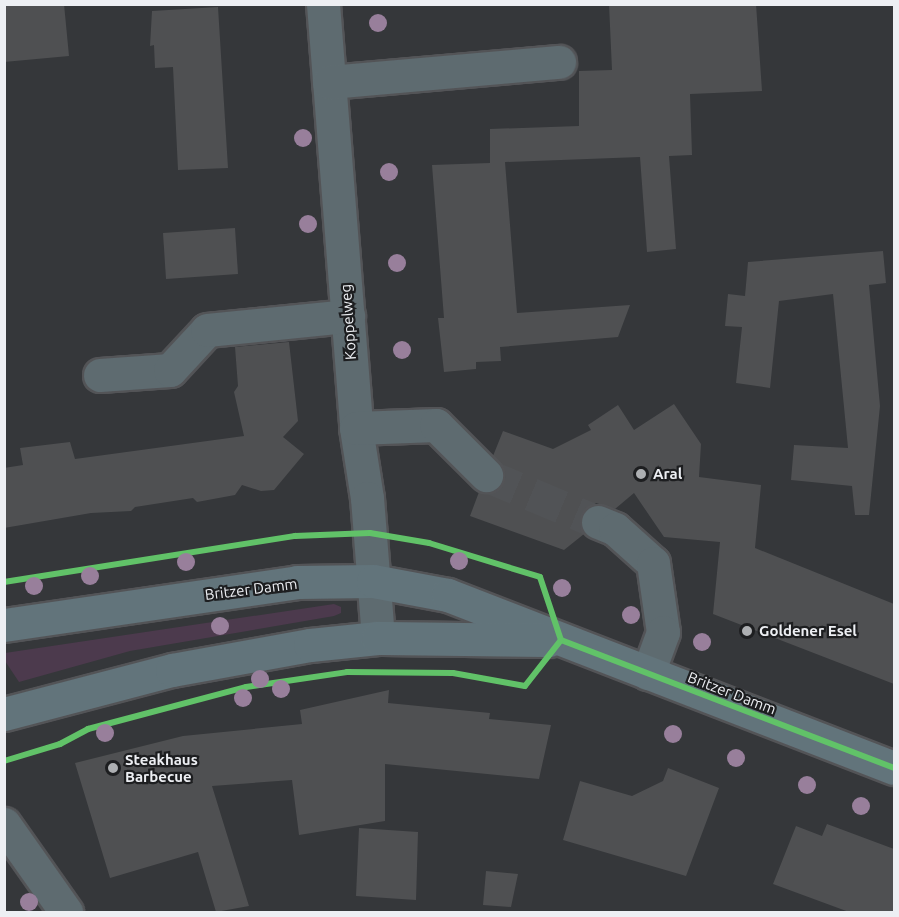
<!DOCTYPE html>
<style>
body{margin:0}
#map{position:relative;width:899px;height:917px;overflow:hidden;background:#35373a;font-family:Ubuntu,sans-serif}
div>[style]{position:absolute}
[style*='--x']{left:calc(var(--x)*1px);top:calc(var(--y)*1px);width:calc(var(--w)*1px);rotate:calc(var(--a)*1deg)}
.green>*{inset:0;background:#4c3a4d}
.building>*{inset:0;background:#4f5052}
.minor-tunnel>*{height:33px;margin-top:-16.5px;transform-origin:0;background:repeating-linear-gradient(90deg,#515356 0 33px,transparent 0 49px)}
.roads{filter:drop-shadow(2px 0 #535457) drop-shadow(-2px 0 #535457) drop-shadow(0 2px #535457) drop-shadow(0 -2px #535457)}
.minor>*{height:33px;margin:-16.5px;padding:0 16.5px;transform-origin:16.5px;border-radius:16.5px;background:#5e6b70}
.major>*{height:33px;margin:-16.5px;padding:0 16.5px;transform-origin:16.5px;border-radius:16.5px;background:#62747b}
.cycleway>*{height:6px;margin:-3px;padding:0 3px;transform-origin:3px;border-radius:3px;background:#61c268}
.trees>*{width:18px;height:18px;margin:-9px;border-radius:50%;background:#987f9b}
.dots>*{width:16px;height:16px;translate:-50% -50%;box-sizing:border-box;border:3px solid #1d1e20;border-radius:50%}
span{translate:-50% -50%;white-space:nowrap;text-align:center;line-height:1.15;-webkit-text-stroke:4.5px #1d1e20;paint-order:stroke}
.street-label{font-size:15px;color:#edeff3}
.poi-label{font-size:15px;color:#edeff3;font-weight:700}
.left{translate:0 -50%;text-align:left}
.frame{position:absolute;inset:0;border:6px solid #edeff3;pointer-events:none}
</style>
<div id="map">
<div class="green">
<div style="clip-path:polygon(334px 604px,341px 607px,341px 613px,334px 616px,130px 651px,19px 682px,5px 661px,5px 653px)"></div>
</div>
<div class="building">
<div style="clip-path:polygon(4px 4px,64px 4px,69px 56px,4px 62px)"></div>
<div style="clip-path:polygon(609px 4px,756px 4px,762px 91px,690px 94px,692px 155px,669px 156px,676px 249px,647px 252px,640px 157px,505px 162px,517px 313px,630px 305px,618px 337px,500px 347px,501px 361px,476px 362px,476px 369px,444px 372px,438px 318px,444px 318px,432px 165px,490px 163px,490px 129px,579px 126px,579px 71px,612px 70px)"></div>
<div style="clip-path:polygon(218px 7px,228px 168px,178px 170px,173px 67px,155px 68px,154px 45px,150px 46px,152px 11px)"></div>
<div style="clip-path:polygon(235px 228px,238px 274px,166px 279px,163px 233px)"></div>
<div style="clip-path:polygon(883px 251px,886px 283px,869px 285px,880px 406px,869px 515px,855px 515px,852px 486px,791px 480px,794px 445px,848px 448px,833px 294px,779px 301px,770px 388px,736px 383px,742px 327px,725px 326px,728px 294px,745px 296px,748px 262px)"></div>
<div style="clip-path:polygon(289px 342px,298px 421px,283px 437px,304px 454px,274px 490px,261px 491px,242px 485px,235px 495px,197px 502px,193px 498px,135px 507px,131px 511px,91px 513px,4px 528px,4px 468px,23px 465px,20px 448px,70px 442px,75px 459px,244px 436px,234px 392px,238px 386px,235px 347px)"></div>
<div style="clip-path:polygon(674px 404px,701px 444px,699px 477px,761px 485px,755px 548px,894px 604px,894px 684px,713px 614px,720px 542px,664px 537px,634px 493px,615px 509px,596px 503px,586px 508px,579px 524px,584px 534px,564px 550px,470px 516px,479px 492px,491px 493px,504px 480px,504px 470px,493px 456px,503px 431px,553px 449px,591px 430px,588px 425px,618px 405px,634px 430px)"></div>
<div style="clip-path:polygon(389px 690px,388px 703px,490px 713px,489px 719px,551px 725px,539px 779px,385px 764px,385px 821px,299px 835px,292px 780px,212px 786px,249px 906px,216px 912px,198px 852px,110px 878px,75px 763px,183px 736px,302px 724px,300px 710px)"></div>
<div style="clip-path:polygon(668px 768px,719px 788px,686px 876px,563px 840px,580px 781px,632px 796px,663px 781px)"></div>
<div style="clip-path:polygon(827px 824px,894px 849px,894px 912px,849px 912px,773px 884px,796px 826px,822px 836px)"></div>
<div style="clip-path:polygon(359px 828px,418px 832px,416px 900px,356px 896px)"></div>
<div style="clip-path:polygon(486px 871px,518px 874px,511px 907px,483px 905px)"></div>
</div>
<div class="minor-tunnel">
<div style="--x:486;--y:475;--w:121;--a:22.8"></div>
</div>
<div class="roads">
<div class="minor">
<div style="--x:323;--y:4;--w:425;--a:85.5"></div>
<div style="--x:356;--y:428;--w:71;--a:81.1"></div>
<div style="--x:367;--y:498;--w:140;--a:85.5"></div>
<div style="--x:329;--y:82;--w:231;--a:-5"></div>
<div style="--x:100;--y:375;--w:70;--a:-4.1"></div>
<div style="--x:170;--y:370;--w:54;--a:-47.2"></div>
<div style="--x:207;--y:330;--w:142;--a:-5.7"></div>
<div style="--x:356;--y:428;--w:80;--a:-2.1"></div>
<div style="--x:436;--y:425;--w:71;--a:45"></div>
<div style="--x:598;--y:522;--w:18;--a:22"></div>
<div style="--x:615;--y:529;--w:51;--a:41.8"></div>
<div style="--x:653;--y:563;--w:70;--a:81.8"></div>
<div style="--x:663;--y:632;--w:44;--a:110.1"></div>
<div style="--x:4;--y:824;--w:108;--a:54.8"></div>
</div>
<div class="major">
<div style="--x:4;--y:625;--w:296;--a:-8.3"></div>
<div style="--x:297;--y:582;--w:76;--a:-0.8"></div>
<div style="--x:373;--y:581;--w:76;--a:10.6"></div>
<div style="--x:448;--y:595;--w:478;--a:21.2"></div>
<div style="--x:4;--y:714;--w:174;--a:-14.7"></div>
<div style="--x:172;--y:670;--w:140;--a:-10.3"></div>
<div style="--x:310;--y:645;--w:68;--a:-5.9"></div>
<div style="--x:378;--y:638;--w:171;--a:0.7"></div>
</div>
</div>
<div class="cycleway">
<div style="--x:4;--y:582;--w:295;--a:-9"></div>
<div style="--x:295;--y:536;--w:75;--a:-2.3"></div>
<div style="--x:370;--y:533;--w:60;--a:9.6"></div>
<div style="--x:429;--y:543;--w:116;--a:17"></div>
<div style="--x:540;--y:577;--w:66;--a:71.6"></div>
<div style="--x:561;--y:640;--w:357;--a:21"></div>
<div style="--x:4;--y:761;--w:59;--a:-16.9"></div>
<div style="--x:60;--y:744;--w:32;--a:-28"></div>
<div style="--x:88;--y:729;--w:163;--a:-14.9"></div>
<div style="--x:246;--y:687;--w:102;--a:-8.4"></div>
<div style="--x:347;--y:672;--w:106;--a:0.5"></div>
<div style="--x:453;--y:673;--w:73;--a:10.2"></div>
<div style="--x:525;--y:686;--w:58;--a:-52"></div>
</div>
<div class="trees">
<div style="left:378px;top:23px"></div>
<div style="left:303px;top:138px"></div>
<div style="left:389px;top:172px"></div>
<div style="left:308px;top:224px"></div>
<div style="left:397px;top:263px"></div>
<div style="left:402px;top:350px"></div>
<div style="left:459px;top:561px"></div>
<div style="left:186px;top:562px"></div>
<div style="left:90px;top:576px"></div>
<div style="left:34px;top:586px"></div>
<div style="left:562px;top:588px"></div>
<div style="left:631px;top:615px"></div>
<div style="left:220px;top:626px"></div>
<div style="left:702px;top:642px"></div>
<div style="left:260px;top:679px"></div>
<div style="left:281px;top:689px"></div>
<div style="left:243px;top:698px"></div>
<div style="left:105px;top:733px"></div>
<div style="left:673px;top:734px"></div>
<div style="left:736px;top:758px"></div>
<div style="left:807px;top:785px"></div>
<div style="left:861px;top:806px"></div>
<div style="left:29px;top:902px"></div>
</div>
<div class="dots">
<div style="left:641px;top:474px;background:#adafb2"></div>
<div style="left:747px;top:631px;background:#adafb2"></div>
<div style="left:113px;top:768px;background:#adafb2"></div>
</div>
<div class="street-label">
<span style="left:348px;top:322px;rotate:-94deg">Koppelweg</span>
<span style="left:251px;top:589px;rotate:-7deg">Britzer Damm</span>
<span style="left:732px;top:693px;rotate:21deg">Britzer Damm</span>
</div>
<div class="poi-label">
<span class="left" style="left:653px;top:474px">Aral</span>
<span class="left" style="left:759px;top:631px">Goldener Esel</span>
<span class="left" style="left:125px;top:768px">Steakhaus<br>Barbecue</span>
</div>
<div class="frame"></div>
</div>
